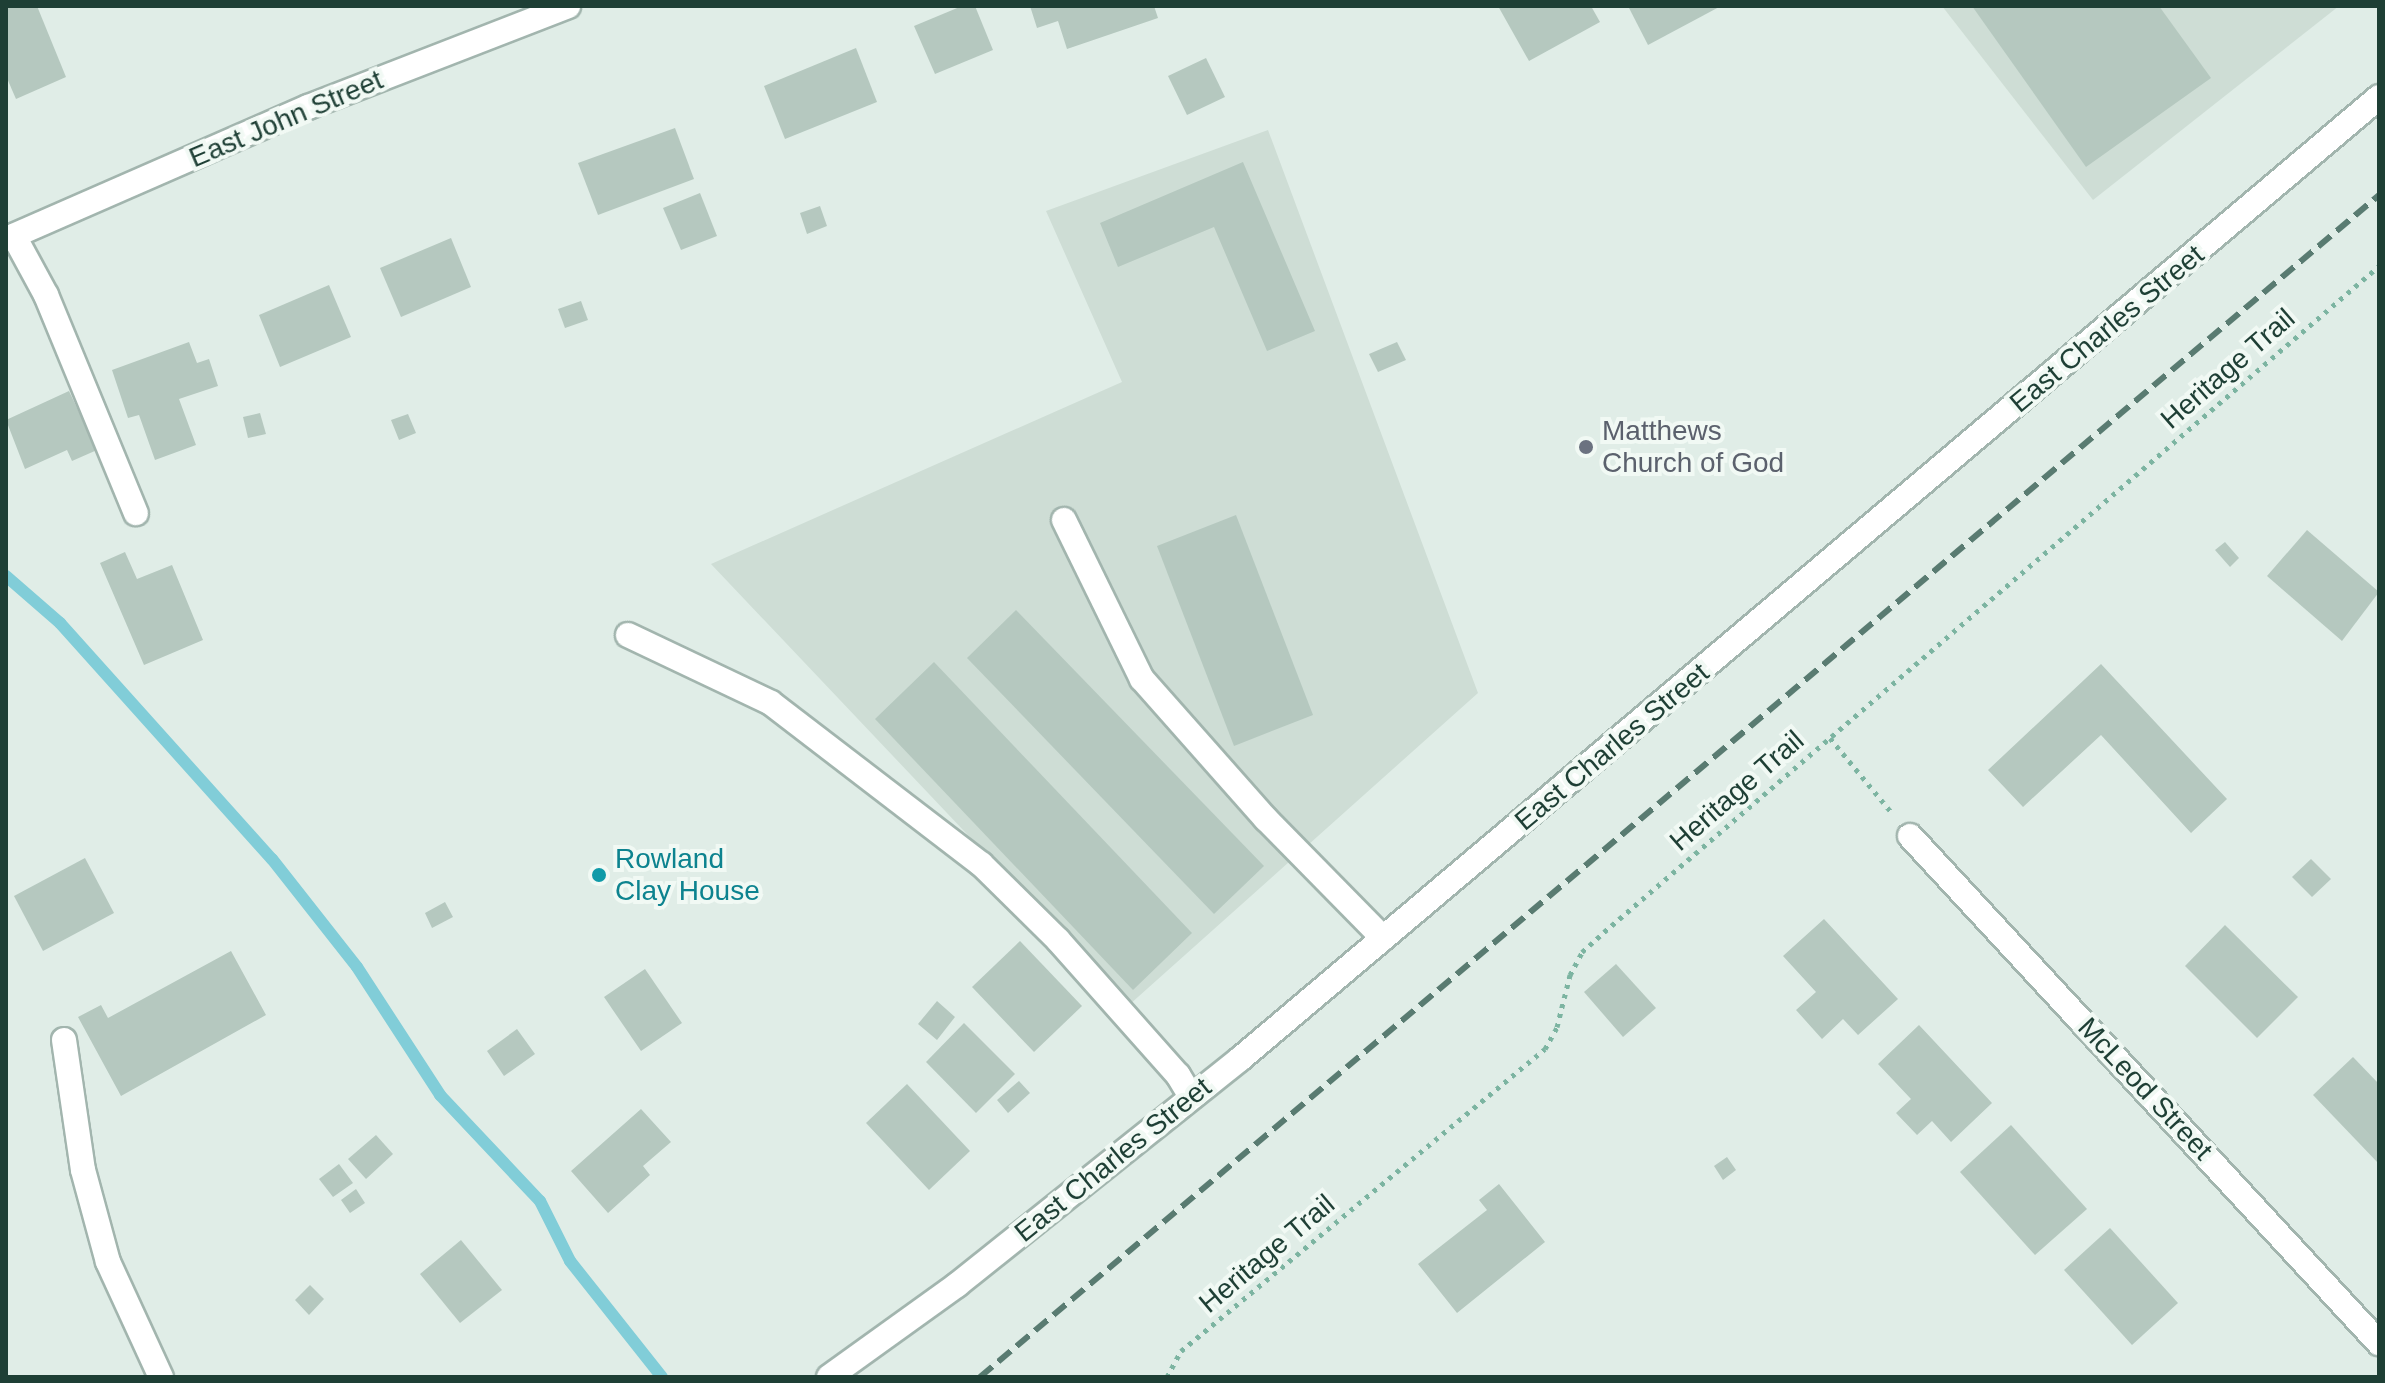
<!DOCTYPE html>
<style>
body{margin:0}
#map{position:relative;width:2385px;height:1383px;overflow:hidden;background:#e0ede7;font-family:Helvetica,sans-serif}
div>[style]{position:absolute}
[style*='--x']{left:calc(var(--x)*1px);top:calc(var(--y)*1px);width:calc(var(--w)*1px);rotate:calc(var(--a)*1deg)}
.built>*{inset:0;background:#ceddd5}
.stream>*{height:12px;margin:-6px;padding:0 6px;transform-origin:6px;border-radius:6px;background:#81cdd8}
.building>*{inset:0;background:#b5c8bf}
.path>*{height:5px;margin-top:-2.5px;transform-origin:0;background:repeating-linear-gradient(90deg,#7cb4a1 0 4px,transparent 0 10px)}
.roads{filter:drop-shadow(2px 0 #a2b5ae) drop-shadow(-2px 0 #a2b5ae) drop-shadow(0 2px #a2b5ae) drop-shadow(0 -2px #a2b5ae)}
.lane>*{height:24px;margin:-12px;padding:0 12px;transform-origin:12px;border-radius:12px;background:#fff}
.street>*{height:24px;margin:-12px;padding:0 12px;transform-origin:12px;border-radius:12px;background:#fff}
.secondary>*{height:24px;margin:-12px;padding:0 12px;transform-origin:12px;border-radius:12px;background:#fff}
.rail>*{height:6px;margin-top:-3px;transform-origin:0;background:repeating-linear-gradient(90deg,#597b71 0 16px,transparent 0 24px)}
.dots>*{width:22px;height:22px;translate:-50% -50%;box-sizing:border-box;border:4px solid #f1f9f4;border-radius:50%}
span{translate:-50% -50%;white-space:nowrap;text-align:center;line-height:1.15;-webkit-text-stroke:8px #f1f9f4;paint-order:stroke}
.street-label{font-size:28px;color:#1e3f35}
.worship-label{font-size:28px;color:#5b616d}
.left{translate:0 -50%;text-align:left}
.culture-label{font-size:28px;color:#0d838f}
.frame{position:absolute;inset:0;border:8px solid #1e3f35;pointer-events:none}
</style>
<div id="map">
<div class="built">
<div style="clip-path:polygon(1942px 6px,2339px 6px,2093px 200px)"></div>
<div style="clip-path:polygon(1268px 130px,1478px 693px,1129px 1005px,711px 564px,1122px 382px,1046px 211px)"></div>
</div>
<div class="stream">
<div style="--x:6;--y:576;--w:72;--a:41"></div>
<div style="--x:60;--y:623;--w:317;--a:48.1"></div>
<div style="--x:272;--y:859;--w:137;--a:51.8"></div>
<div style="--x:357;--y:967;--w:153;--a:57"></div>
<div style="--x:440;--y:1095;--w:146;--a:46.7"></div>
<div style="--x:540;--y:1201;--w:67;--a:63.4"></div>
<div style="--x:570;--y:1261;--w:148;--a:51.6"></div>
</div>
<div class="building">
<div style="clip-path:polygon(6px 6px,37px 6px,66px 77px,16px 99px,6px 76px)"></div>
<div style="clip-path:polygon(962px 6px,975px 6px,993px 50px,935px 74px,914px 26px)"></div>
<div style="clip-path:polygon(1030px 6px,1154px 6px,1158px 18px,1067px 49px,1058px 21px,1037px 28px)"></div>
<div style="clip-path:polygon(1498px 6px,1591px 6px,1600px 22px,1529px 61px)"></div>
<div style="clip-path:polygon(1628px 6px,1721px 6px,1648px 45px)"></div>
<div style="clip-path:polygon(1972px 6px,2159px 6px,2211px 78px,2086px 167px)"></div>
<div style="clip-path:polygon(856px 48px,877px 102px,785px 139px,764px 86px)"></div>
<div style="clip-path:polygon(1206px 58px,1225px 97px,1187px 115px,1168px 76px)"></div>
<div style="clip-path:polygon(675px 128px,694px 179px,598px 215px,578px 163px)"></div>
<div style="clip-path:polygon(1243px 162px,1315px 331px,1267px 351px,1214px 227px,1118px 267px,1100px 223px)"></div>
<div style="clip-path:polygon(700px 193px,717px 236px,681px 250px,663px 208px)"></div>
<div style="clip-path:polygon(820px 206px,827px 226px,807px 234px,800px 213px)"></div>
<div style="clip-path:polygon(451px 238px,471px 287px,401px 317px,380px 268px)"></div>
<div style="clip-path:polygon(329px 285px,351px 337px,280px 367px,259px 315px)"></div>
<div style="clip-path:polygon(581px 301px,588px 320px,565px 328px,558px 309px)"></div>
<div style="clip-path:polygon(189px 342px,197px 363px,209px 359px,218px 386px,179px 399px,196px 445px,155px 460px,139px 415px,128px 418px,112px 370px)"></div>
<div style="clip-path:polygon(1397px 342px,1406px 360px,1378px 372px,1369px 354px)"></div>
<div style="clip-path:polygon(69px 391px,97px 450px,72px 461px,67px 450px,25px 469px,6px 420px)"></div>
<div style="clip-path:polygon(260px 413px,266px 434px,248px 438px,243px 417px)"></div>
<div style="clip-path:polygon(408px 414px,416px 433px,399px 440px,391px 420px)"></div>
<div style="clip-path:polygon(1236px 515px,1313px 715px,1234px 746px,1157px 546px)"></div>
<div style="clip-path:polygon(2307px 530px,2379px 592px,2342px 641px,2267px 576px)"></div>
<div style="clip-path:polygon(2225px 542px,2239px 558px,2230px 567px,2215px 550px)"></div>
<div style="clip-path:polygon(125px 552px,137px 579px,172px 565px,203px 640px,144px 665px,100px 563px)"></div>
<div style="clip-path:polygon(1016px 610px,1264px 866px,1214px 914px,967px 658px)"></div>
<div style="clip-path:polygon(934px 662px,1192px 933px,1133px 990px,875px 719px)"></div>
<div style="clip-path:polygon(2101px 664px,2227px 799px,2191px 833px,2101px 735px,2023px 807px,1988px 770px)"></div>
<div style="clip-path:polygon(85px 858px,114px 913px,43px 951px,14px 896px)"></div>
<div style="clip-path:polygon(2311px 859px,2331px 879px,2312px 897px,2292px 877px)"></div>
<div style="clip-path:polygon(445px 902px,453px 917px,432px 928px,425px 913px)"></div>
<div style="clip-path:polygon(1824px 919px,1898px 999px,1858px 1035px,1843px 1019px,1822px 1039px,1796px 1010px,1816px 992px,1783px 956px)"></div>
<div style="clip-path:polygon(2225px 925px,2298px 997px,2257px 1038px,2185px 966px)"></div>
<div style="clip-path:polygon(1020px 941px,1082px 1006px,1034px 1052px,972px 987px)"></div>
<div style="clip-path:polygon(231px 951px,266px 1015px,121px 1096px,78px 1017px,101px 1005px,108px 1018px)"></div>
<div style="clip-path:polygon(1616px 964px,1656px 1008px,1623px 1037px,1584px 992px)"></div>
<div style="clip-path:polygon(645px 969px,682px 1023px,641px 1051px,604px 997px)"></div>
<div style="clip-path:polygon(937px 1001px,955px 1017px,937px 1040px,918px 1024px)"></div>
<div style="clip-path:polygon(964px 1023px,1015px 1074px,976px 1113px,926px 1062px)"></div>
<div style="clip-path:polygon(1919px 1025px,1992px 1103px,1951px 1142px,1932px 1121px,1917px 1135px,1896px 1113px,1911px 1099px,1878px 1064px)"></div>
<div style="clip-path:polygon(517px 1029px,535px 1054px,504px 1076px,487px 1051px)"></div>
<div style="clip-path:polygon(2353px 1057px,2379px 1084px,2379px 1164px,2313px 1095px)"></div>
<div style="clip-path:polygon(1019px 1081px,1030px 1093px,1008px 1113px,997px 1100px)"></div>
<div style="clip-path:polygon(907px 1084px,970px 1151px,929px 1190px,866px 1123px)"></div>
<div style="clip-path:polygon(641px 1109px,671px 1142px,643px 1166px,650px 1175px,608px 1213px,571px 1171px)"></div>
<div style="clip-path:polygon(2011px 1125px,2087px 1209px,2035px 1255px,1960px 1172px)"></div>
<div style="clip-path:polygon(376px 1135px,393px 1154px,366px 1179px,348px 1159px)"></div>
<div style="clip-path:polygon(1727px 1157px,1736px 1170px,1723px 1180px,1714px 1166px)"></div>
<div style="clip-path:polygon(339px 1164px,353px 1183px,333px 1197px,319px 1179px)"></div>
<div style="clip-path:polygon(1499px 1184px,1545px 1242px,1457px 1313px,1418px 1264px,1487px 1210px,1479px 1200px)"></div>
<div style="clip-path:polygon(356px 1189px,365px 1203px,350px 1213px,341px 1200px)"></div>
<div style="clip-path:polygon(2110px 1228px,2178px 1303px,2132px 1345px,2064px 1270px)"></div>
<div style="clip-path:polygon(461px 1240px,502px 1290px,460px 1323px,420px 1274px)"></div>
<div style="clip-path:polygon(310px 1285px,324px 1299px,309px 1315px,295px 1300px)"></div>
</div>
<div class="path">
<div style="--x:1830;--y:738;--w:97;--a:50.4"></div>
<div style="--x:1167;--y:1377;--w:30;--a:-62"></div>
<div style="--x:1181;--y:1351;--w:473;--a:-39.7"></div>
<div style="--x:1545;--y:1049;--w:25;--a:-61"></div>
<div style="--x:1557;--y:1027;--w:54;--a:-76"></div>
<div style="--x:1570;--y:975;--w:26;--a:-62"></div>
<div style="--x:1582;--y:952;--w:30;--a:-42"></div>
<div style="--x:1604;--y:932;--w:1022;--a:-40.67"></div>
</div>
<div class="roads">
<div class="lane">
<div style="--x:14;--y:236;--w:67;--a:61.5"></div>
<div style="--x:46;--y:295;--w:236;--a:67.6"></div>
<div style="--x:1064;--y:520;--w:177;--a:63.9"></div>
<div style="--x:1142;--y:679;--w:187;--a:48.5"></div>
<div style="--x:1266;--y:819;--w:167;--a:45.5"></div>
<div style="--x:628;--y:635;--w:158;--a:25.4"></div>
<div style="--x:771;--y:703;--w:265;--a:37.5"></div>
<div style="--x:981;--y:864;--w:108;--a:44.6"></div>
<div style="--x:1058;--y:940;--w:181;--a:48.4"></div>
<div style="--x:1178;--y:1075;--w:26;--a:59"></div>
<div style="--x:64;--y:1040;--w:131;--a:81.7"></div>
<div style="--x:83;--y:1170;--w:95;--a:74.8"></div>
<div style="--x:108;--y:1262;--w:127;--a:65.3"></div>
</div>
<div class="street">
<div style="--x:1910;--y:836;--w:691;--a:47.23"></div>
</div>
<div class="secondary">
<div style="--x:6;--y:239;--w:330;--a:-23.6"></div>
<div style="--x:308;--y:107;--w:279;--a:-21.2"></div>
<div style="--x:829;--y:1377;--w:158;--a:-35.7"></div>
<div style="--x:957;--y:1285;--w:362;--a:-38.6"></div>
<div style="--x:1240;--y:1059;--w:1491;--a:-40.18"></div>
</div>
</div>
<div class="rail">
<div style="--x:980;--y:1377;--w:1831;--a:-40.19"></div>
</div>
<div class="dots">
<div style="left:1586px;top:447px;background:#6b7280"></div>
<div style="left:599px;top:875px;background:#0f9aa8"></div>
</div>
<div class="street-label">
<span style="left:286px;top:119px;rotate:-23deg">East John Street</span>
<span style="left:2107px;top:329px;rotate:-40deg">East Charles Street</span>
<span style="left:2228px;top:369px;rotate:-41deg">Heritage Trail</span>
<span style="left:1612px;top:747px;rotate:-40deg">East Charles Street</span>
<span style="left:1737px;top:791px;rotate:-41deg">Heritage Trail</span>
<span style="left:2145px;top:1089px;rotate:47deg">McLeod Street</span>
<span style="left:1113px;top:1160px;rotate:-39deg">East Charles Street</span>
<span style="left:1267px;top:1254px;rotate:-40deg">Heritage Trail</span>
</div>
<div class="worship-label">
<span class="left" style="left:1602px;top:447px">Matthews<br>Church of God</span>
</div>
<div class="culture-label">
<span class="left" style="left:615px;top:875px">Rowland<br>Clay House</span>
</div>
<div class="frame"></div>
</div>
